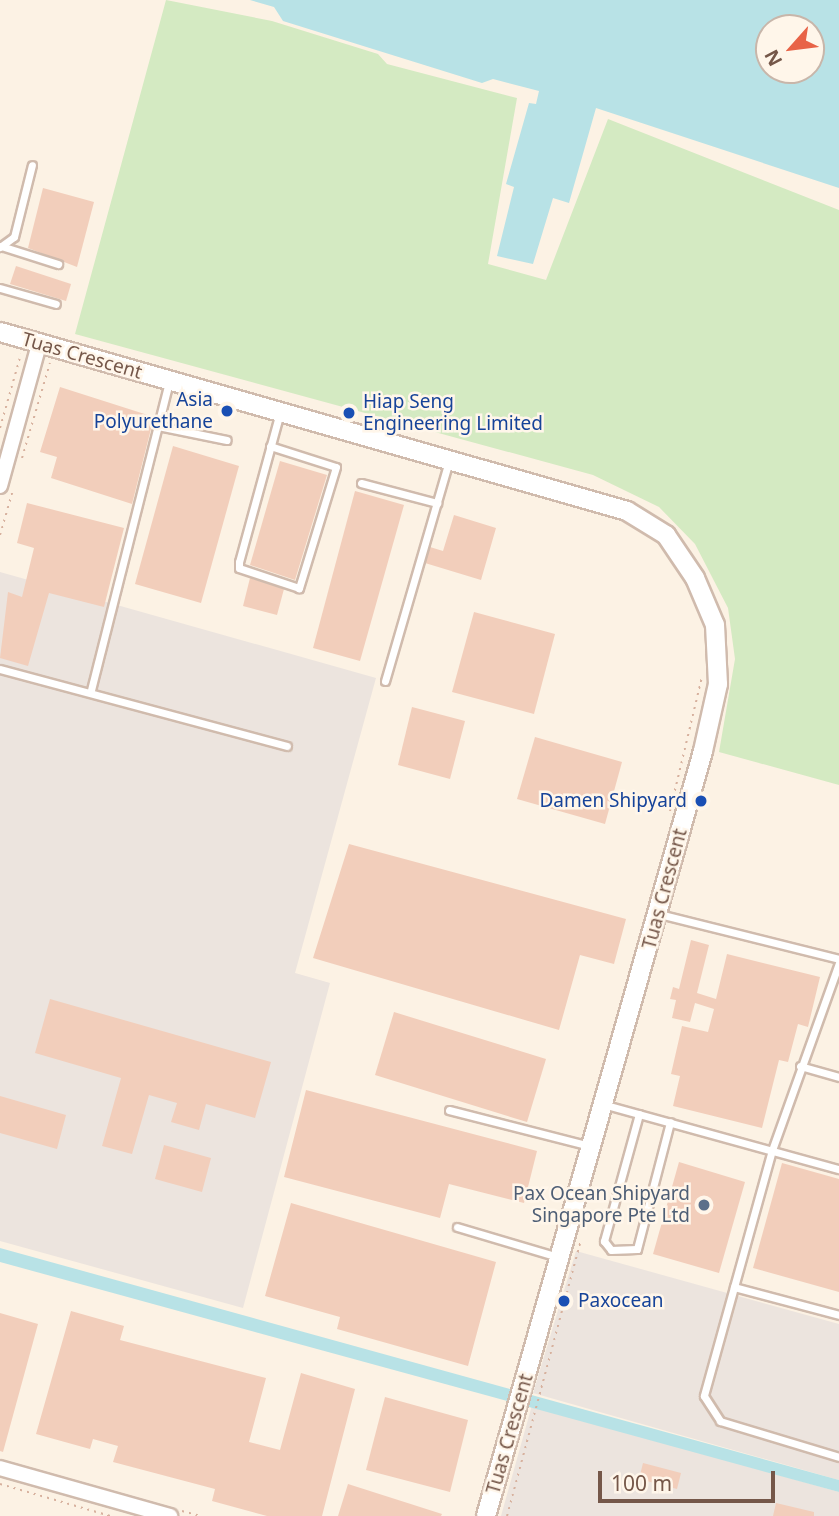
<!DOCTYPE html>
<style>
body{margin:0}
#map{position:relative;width:839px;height:1516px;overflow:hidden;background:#fcf2e4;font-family:"Noto Sans",sans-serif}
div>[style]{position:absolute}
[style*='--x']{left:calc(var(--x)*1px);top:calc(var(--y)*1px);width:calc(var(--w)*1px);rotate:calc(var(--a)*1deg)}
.industrial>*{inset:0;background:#ece4de}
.green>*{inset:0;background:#d4eac2}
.water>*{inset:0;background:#b8e2e6}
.building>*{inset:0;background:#f2cebb}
.path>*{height:2px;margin-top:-1px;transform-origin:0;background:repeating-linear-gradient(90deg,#d7b19e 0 2px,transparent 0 7px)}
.roads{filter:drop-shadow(2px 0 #d0bbad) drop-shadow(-2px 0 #d0bbad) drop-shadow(0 2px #d0bbad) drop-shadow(0 -2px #d0bbad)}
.service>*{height:7px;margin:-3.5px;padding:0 3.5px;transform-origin:3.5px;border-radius:3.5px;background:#fff}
.minor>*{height:14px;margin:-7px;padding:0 7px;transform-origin:7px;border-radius:7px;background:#fff}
.tertiary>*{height:18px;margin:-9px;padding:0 9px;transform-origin:9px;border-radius:9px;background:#fff}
.dots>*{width:19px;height:19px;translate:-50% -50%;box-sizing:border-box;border:4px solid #fff6ea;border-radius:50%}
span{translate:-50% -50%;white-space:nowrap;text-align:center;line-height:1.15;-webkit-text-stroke:5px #fff6ea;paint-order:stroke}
.street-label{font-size:19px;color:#755749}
.transit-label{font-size:19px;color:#164399}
.right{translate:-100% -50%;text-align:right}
.left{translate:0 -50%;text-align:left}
.service-label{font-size:19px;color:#4e5e75}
.north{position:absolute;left:755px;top:14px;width:70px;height:70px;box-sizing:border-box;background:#fff6ea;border:2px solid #c8b6aa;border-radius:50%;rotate:242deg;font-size:19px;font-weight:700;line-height:28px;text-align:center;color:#755749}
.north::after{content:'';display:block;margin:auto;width:24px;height:32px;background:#e86347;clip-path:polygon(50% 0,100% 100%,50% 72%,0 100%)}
.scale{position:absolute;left:598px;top:1471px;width:177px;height:32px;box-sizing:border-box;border:4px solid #755749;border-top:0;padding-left:9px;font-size:21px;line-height:24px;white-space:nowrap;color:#755749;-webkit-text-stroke:5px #fff6ea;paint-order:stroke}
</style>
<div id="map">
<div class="industrial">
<div style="clip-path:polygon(0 572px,376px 678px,295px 973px,330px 983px,243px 1308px,0 1241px)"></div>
<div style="clip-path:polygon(576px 1251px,839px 1324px,839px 1480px,533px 1393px)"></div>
<div style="clip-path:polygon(532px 1405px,839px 1492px,839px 1516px,501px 1516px)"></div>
</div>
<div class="green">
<div style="clip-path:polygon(166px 0,272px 21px,378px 54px,387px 64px,517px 98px,488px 264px,546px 280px,608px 119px,839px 210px,839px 785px,719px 752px,735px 659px,728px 608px,695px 544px,659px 507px,593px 475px,75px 334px)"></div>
</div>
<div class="water">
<div style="clip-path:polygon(evenodd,250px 0,839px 0,839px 188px,596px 108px,569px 203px,553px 198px,533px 264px,497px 256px,514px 187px,506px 184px,529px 103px,536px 104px,539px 91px,493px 79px,482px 83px,283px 21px,274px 7px,250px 0,811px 28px,811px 70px,769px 70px,769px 28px,811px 28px)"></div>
<div style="clip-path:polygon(0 1248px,839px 1480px,839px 1492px,0 1262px)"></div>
</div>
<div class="building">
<div style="clip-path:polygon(43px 188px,94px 202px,77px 267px,28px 248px)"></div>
<div style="clip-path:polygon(16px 266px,71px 284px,66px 301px,10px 284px)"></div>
<div style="clip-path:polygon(60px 387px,154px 417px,132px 504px,51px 478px,57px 457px,40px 452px)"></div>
<div style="clip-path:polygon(173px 446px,239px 466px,201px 603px,135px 584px)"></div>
<div style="clip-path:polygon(280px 461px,327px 475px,295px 580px,250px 565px)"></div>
<div style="clip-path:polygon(355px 491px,404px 505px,360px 661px,313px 648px)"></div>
<div style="clip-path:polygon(27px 503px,124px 528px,104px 607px,49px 593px,28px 666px,0 658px,8px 592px,22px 597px,34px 548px,17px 543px)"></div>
<div style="clip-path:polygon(454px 515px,496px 528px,481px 580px,425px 563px,430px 547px,443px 551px)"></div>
<div style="clip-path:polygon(250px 578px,284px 589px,277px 615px,243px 606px)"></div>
<div style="clip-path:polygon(474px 612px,555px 634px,534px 714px,452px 692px)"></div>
<div style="clip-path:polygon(412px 707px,465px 721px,450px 779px,398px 765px)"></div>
<div style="clip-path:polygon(535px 737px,622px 762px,605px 824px,517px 799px)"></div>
<div style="clip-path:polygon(349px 844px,626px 919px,614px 964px,580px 955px,559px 1030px,313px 958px)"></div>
<div style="clip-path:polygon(691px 940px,709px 945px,697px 993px,716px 999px,727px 954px,820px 977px,808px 1027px,798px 1024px,788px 1062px,779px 1060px,762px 1128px,673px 1106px,680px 1076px,671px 1074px,682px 1026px,708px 1032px,714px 1009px,695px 1003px,690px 1022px,672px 1018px,676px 1000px,670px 999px,673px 987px,679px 989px)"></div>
<div style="clip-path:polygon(50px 999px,271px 1062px,255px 1118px,206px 1104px,199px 1130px,171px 1122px,177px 1103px,149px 1095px,132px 1154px,102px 1146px,121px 1078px,35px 1053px)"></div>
<div style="clip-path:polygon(394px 1012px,546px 1059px,527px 1122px,375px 1075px)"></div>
<div style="clip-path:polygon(306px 1090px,537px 1151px,524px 1203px,449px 1184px,440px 1218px,284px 1177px)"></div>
<div style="clip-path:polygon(0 1096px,66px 1115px,57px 1149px,0 1133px)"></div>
<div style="clip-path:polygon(164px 1145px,211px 1158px,202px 1192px,155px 1179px)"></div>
<div style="clip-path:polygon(679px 1162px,745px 1182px,719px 1273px,653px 1254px)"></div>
<div style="clip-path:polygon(782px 1163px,839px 1179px,839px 1292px,753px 1268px)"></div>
<div style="clip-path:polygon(291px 1203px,496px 1262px,468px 1366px,337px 1329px,340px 1317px,265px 1296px)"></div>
<div style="clip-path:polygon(71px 1311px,124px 1326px,120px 1340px,266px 1378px,249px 1442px,280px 1450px,301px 1373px,355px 1389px,322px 1516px,267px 1516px,212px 1501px,215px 1489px,113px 1462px,118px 1446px,93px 1439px,90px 1449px,36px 1434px)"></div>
<div style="clip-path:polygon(0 1313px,38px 1324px,3px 1452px,0 1451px)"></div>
<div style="clip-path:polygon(385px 1397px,468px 1420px,450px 1492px,366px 1470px)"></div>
<div style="clip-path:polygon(643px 1463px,681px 1473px,677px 1489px,639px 1479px)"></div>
<div style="clip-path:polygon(348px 1484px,442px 1514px,441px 1516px,338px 1516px)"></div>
<div style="clip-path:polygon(776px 1503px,814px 1512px,814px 1516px,773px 1516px)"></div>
</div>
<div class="path">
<div style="--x:0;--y:428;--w:77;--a:-74.2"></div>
<div style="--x:22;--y:458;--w:99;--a:-73.6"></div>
<div style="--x:0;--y:535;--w:47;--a:-73.9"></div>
<div style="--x:670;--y:811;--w:138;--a:-76.6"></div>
<div style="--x:0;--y:1484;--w:115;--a:16.2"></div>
<div style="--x:182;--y:1511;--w:20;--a:15"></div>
<div style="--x:507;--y:1516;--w:286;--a:-75"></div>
</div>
<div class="roads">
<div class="service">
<div style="--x:1;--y:246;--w:60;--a:17.5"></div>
<div style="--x:0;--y:247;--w:17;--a:-36"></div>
<div style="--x:14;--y:237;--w:74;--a:-76"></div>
<div style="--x:0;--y:288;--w:58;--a:15.9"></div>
<div style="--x:158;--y:426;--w:70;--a:11.5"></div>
<div style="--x:270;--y:446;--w:69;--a:17.7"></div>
<div style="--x:336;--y:467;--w:127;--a:107"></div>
<div style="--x:299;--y:588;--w:63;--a:-161.6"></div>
<div style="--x:239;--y:568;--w:6;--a:-90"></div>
<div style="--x:239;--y:562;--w:156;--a:-74.7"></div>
<div style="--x:361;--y:483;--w:79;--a:14.7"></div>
<div style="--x:0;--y:669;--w:297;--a:15"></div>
<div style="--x:385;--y:681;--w:230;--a:-73.8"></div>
<div style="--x:91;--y:690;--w:318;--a:-75.8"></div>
<div style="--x:659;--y:914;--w:186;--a:14"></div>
<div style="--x:839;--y:963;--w:199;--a:109.7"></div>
<div style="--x:772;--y:1150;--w:255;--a:105.5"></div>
<div style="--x:704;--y:1396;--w:30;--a:57"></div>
<div style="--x:720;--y:1421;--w:124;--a:16.8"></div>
<div style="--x:800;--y:1066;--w:41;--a:15.8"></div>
<div style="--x:606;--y:1105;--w:242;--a:15.4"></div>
<div style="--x:449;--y:1110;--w:146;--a:14.3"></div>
<div style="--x:639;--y:1114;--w:132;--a:105.4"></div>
<div style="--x:604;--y:1241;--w:11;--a:52"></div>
<div style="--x:611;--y:1250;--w:26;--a:-2"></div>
<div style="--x:637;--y:1249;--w:131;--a:-75.4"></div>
<div style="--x:457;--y:1227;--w:105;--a:16.5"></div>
<div style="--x:734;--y:1287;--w:109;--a:14.9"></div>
</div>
<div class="minor">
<div style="--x:0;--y:486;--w:147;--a:-74.6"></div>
<div style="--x:0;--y:1468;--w:177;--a:15.8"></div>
</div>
<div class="tertiary">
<div style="--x:0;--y:332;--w:652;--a:15.93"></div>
<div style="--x:627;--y:511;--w:46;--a:31.6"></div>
<div style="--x:666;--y:535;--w:52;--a:56"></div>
<div style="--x:695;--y:578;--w:51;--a:66.9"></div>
<div style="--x:715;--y:625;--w:59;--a:87.1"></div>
<div style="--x:718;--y:684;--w:69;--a:102.6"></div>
<div style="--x:703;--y:751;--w:795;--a:105.84"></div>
</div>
</div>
<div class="dots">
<div style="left:227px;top:411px;background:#1a4fb4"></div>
<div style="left:349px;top:413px;background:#1a4fb4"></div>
<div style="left:701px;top:801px;background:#1a4fb4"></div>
<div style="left:704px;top:1205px;background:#5c6f8a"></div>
<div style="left:564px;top:1301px;background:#1a4fb4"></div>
</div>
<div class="street-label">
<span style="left:82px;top:356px;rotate:16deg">Tuas Crescent</span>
<span style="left:665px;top:889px;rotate:-75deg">Tuas Crescent</span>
<span style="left:510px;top:1434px;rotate:-74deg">Tuas Crescent</span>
</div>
<div class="transit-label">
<span class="right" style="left:213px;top:411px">Asia<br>Polyurethane</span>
<span class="left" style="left:363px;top:413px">Hiap Seng<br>Engineering Limited</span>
<span class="right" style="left:687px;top:801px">Damen Shipyard</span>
<span class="left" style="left:578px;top:1301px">Paxocean</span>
</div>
<div class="service-label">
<span class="right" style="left:690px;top:1205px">Pax Ocean Shipyard<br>Singapore Pte Ltd</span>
</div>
<div class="north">N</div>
<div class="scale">100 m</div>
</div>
